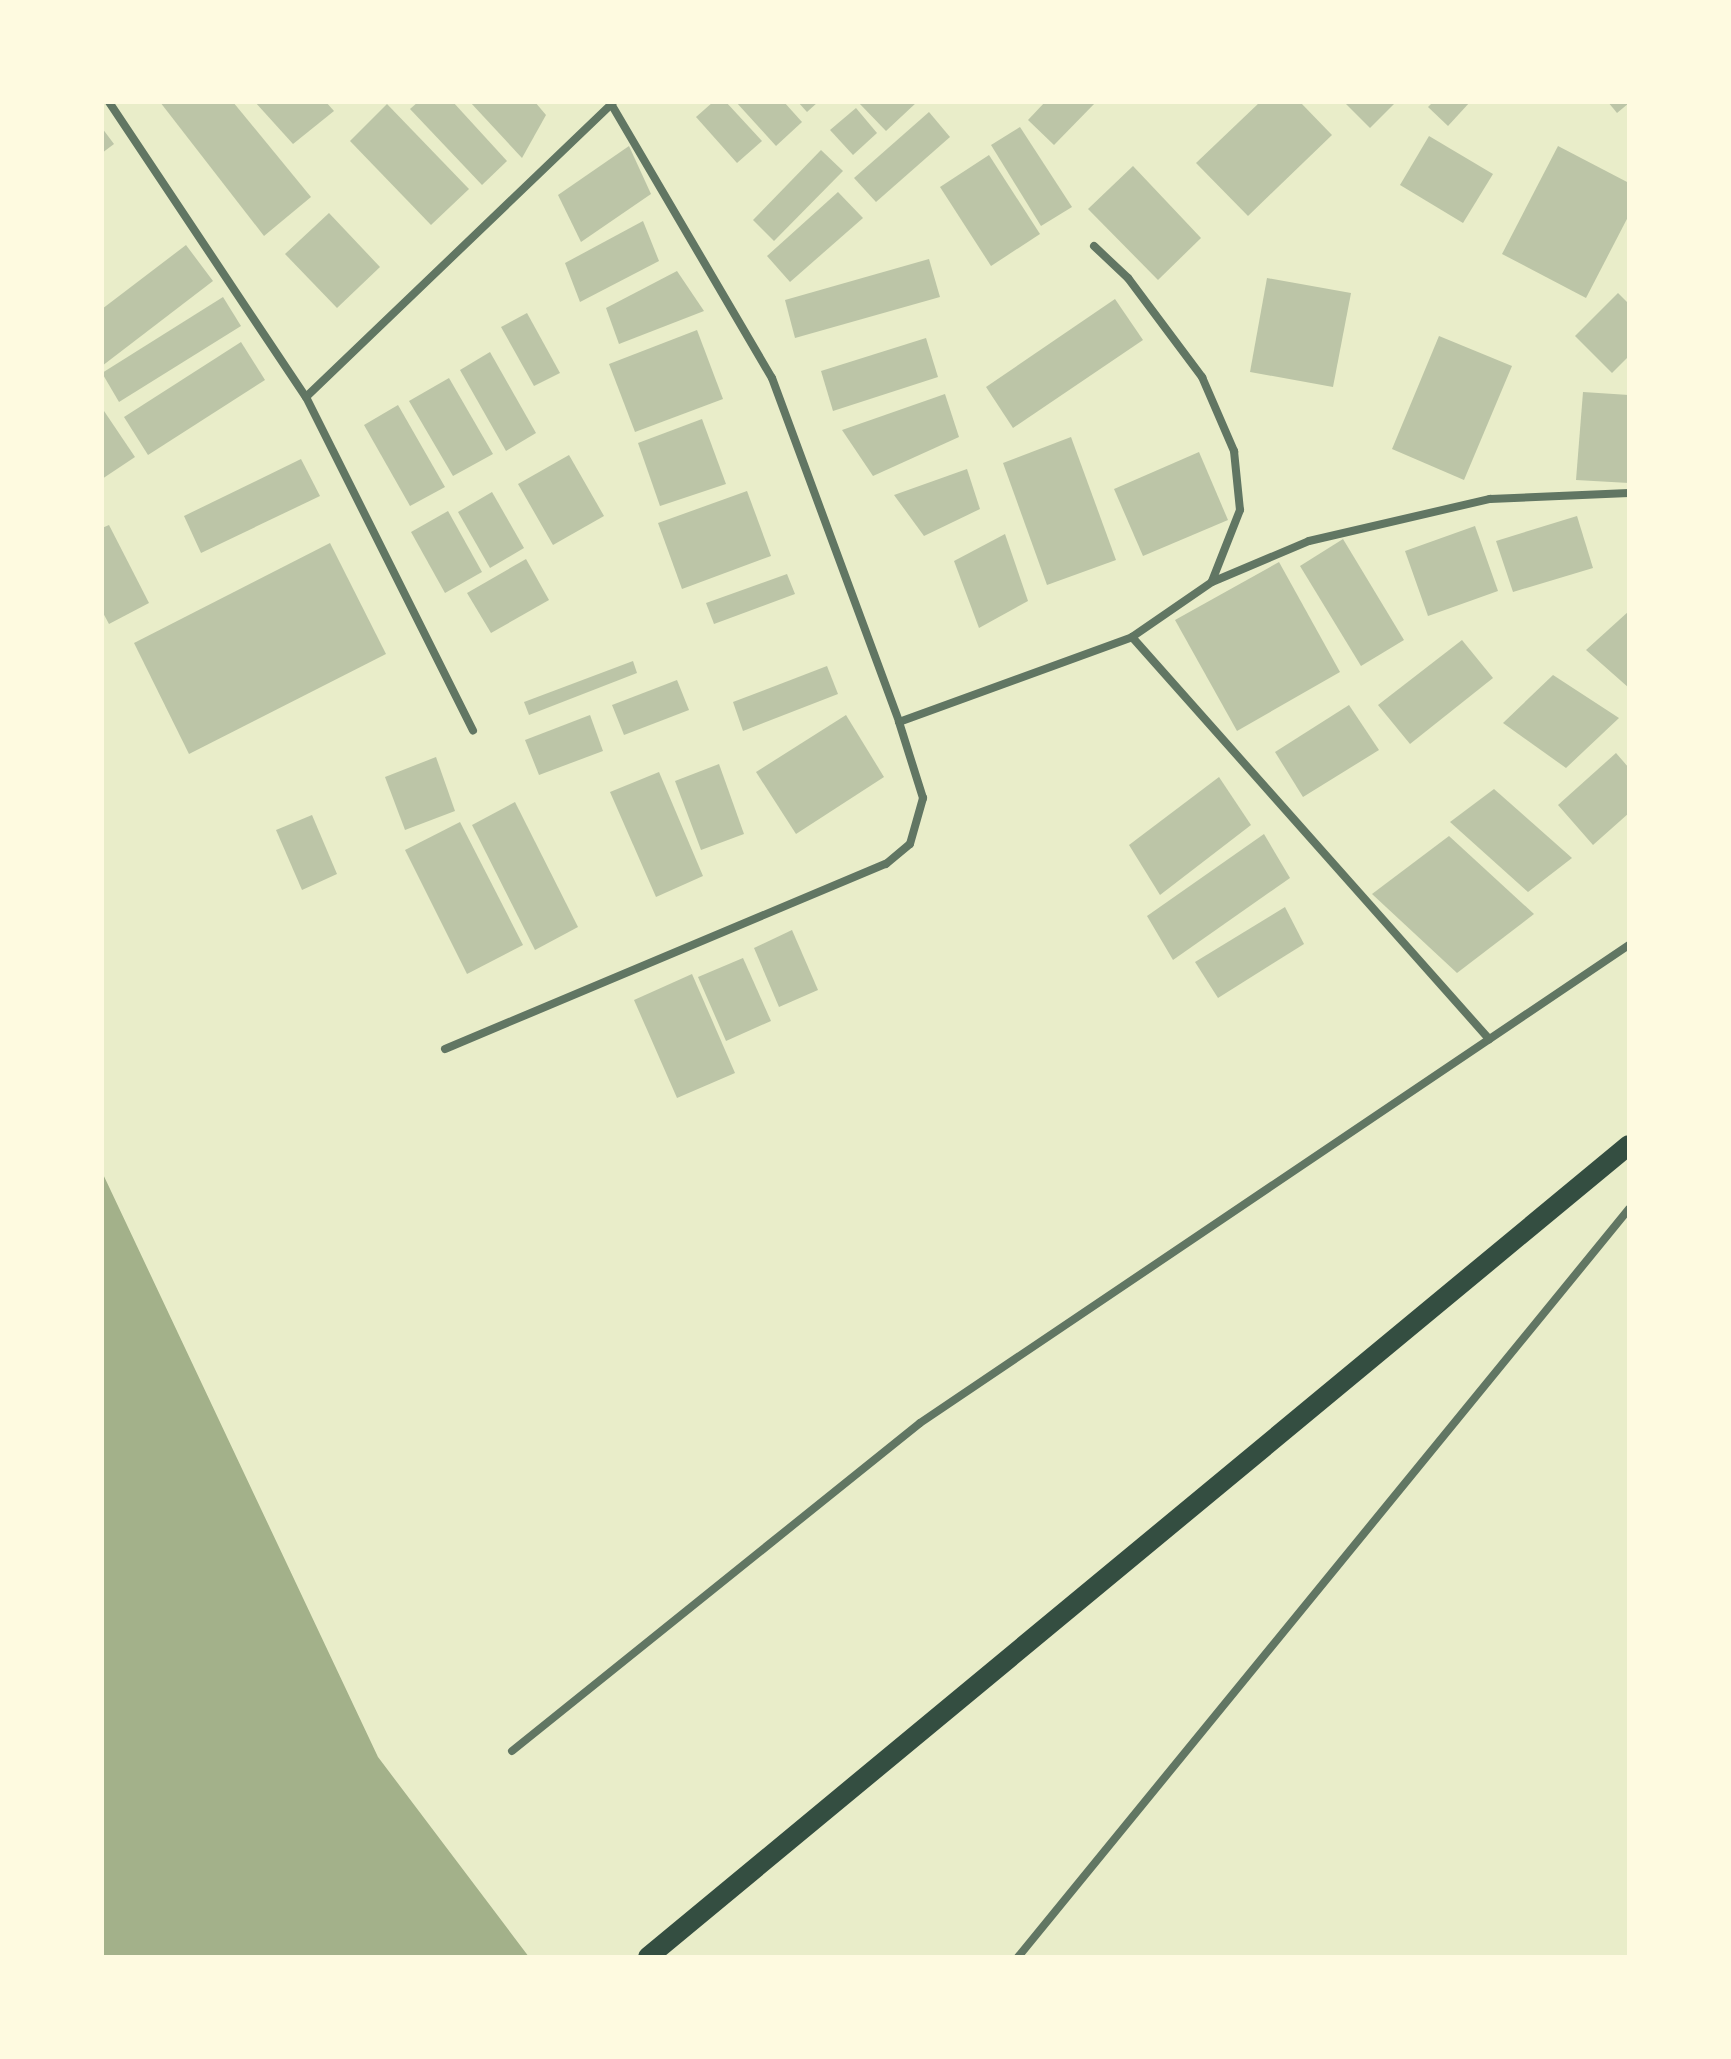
<!DOCTYPE html>
<style>
body{margin:0}
#map{position:relative;width:1731px;height:2059px;overflow:hidden;background:#e9edc9;font-family:Cabin,sans-serif}
div>[style]{position:absolute}
[style*='--x']{left:calc(var(--x)*1px);top:calc(var(--y)*1px);width:calc(var(--w)*1px);rotate:calc(var(--a)*1deg)}
.water>*{inset:0;background:#a3b18a}
.building>*{inset:0;background:#bcc5a7}
.minor>*{height:8px;margin:-4px;padding:0 4px;transform-origin:4px;border-radius:4px;background:#617663}
.primary>*{height:20px;margin:-10px;padding:0 10px;transform-origin:10px;border-radius:10px;background:#344e41}
span{translate:-50% -50%;white-space:nowrap;text-align:center;line-height:1.15;-webkit-text-stroke:7px #fefae0;paint-order:stroke}
.frame{position:absolute;inset:0;border:104px solid #fefae0;pointer-events:none}
</style>
<div id="map">
<div class="water">
<div style="clip-path:polygon(102px 1172px,378px 1757px,529px 1957px,102px 1957px)"></div>
</div>
<div class="building">
<div style="clip-path:polygon(160px 102px,233px 102px,311px 197px,264px 236px)"></div>
<div style="clip-path:polygon(255px 102px,326px 102px,334px 111px,293px 144px)"></div>
<div style="clip-path:polygon(418px 102px,453px 102px,507px 161px,482px 185px,410px 109px)"></div>
<div style="clip-path:polygon(470px 102px,535px 102px,546px 115px,522px 158px)"></div>
<div style="clip-path:polygon(713px 102px,726px 102px,762px 141px,737px 163px,696px 117px)"></div>
<div style="clip-path:polygon(736px 102px,784px 102px,802px 122px,776px 146px)"></div>
<div style="clip-path:polygon(798px 102px,818px 102px,807px 112px)"></div>
<div style="clip-path:polygon(858px 102px,917px 102px,886px 131px)"></div>
<div style="clip-path:polygon(1045px 102px,1096px 102px,1054px 145px,1028px 120px)"></div>
<div style="clip-path:polygon(1260px 102px,1300px 102px,1332px 135px,1248px 216px,1196px 163px)"></div>
<div style="clip-path:polygon(1344px 102px,1396px 102px,1370px 128px)"></div>
<div style="clip-path:polygon(1433px 102px,1470px 102px,1448px 126px,1428px 107px)"></div>
<div style="clip-path:polygon(1608px 102px,1629px 102px,1629px 103px,1617px 113px)"></div>
<div style="clip-path:polygon(387px 104px,469px 189px,431px 225px,350px 141px)"></div>
<div style="clip-path:polygon(856px 108px,877px 133px,853px 155px,830px 130px)"></div>
<div style="clip-path:polygon(929px 112px,950px 137px,876px 202px,854px 178px)"></div>
<div style="clip-path:polygon(1020px 127px,1072px 207px,1041px 226px,991px 145px)"></div>
<div style="clip-path:polygon(102px 128px,114px 144px,102px 153px)"></div>
<div style="clip-path:polygon(1429px 136px,1493px 174px,1463px 223px,1400px 185px)"></div>
<div style="clip-path:polygon(629px 146px,651px 194px,581px 242px,558px 195px)"></div>
<div style="clip-path:polygon(1558px 146px,1629px 183px,1629px 215px,1586px 298px,1502px 254px)"></div>
<div style="clip-path:polygon(821px 150px,843px 171px,774px 241px,753px 220px)"></div>
<div style="clip-path:polygon(989px 155px,1040px 234px,991px 266px,940px 187px)"></div>
<div style="clip-path:polygon(1133px 166px,1201px 238px,1158px 280px,1088px 209px)"></div>
<div style="clip-path:polygon(838px 192px,863px 218px,790px 282px,767px 256px)"></div>
<div style="clip-path:polygon(329px 213px,380px 267px,337px 308px,285px 254px)"></div>
<div style="clip-path:polygon(643px 221px,659px 261px,580px 302px,565px 263px)"></div>
<div style="clip-path:polygon(186px 245px,213px 281px,102px 366px,102px 309px)"></div>
<div style="clip-path:polygon(929px 259px,940px 297px,795px 338px,785px 300px)"></div>
<div style="clip-path:polygon(677px 271px,704px 311px,619px 344px,606px 308px)"></div>
<div style="clip-path:polygon(1267px 278px,1351px 293px,1333px 387px,1250px 372px)"></div>
<div style="clip-path:polygon(1618px 293px,1629px 304px,1629px 356px,1612px 373px,1575px 336px)"></div>
<div style="clip-path:polygon(223px 297px,241px 326px,119px 402px,102px 373px)"></div>
<div style="clip-path:polygon(1115px 299px,1143px 340px,1013px 428px,986px 387px)"></div>
<div style="clip-path:polygon(527px 313px,560px 373px,534px 386px,501px 327px)"></div>
<div style="clip-path:polygon(697px 330px,723px 399px,635px 432px,609px 364px)"></div>
<div style="clip-path:polygon(1439px 336px,1512px 366px,1464px 480px,1392px 449px)"></div>
<div style="clip-path:polygon(926px 338px,938px 377px,833px 411px,821px 371px)"></div>
<div style="clip-path:polygon(241px 342px,265px 380px,148px 455px,124px 417px)"></div>
<div style="clip-path:polygon(490px 352px,536px 433px,506px 451px,460px 370px)"></div>
<div style="clip-path:polygon(449px 378px,493px 454px,453px 476px,409px 401px)"></div>
<div style="clip-path:polygon(1583px 392px,1629px 395px,1629px 483px,1576px 480px)"></div>
<div style="clip-path:polygon(945px 394px,959px 437px,873px 476px,842px 430px)"></div>
<div style="clip-path:polygon(398px 405px,445px 487px,410px 506px,364px 425px)"></div>
<div style="clip-path:polygon(102px 408px,135px 457px,102px 479px)"></div>
<div style="clip-path:polygon(702px 419px,726px 484px,660px 506px,638px 443px)"></div>
<div style="clip-path:polygon(1071px 437px,1116px 560px,1047px 585px,1003px 463px)"></div>
<div style="clip-path:polygon(1199px 452px,1228px 520px,1143px 556px,1114px 489px)"></div>
<div style="clip-path:polygon(569px 455px,604px 516px,553px 545px,518px 484px)"></div>
<div style="clip-path:polygon(301px 459px,320px 496px,201px 553px,184px 516px)"></div>
<div style="clip-path:polygon(967px 469px,980px 509px,924px 536px,894px 495px)"></div>
<div style="clip-path:polygon(747px 491px,771px 556px,682px 589px,658px 523px)"></div>
<div style="clip-path:polygon(492px 492px,524px 548px,490px 568px,458px 512px)"></div>
<div style="clip-path:polygon(448px 511px,482px 572px,445px 593px,411px 532px)"></div>
<div style="clip-path:polygon(1577px 516px,1593px 568px,1513px 592px,1496px 541px)"></div>
<div style="clip-path:polygon(109px 525px,149px 603px,109px 624px,102px 611px,102px 528px)"></div>
<div style="clip-path:polygon(1475px 526px,1498px 591px,1428px 616px,1405px 551px)"></div>
<div style="clip-path:polygon(1005px 534px,1028px 601px,979px 628px,954px 561px)"></div>
<div style="clip-path:polygon(1343px 539px,1404px 640px,1361px 666px,1300px 566px)"></div>
<div style="clip-path:polygon(330px 543px,386px 654px,189px 754px,134px 643px)"></div>
<div style="clip-path:polygon(526px 559px,549px 600px,491px 633px,467px 593px)"></div>
<div style="clip-path:polygon(1279px 562px,1340px 672px,1237px 731px,1175px 620px)"></div>
<div style="clip-path:polygon(787px 574px,795px 594px,714px 624px,706px 603px)"></div>
<div style="clip-path:polygon(1629px 611px,1629px 688px,1586px 650px)"></div>
<div style="clip-path:polygon(1462px 640px,1493px 678px,1410px 744px,1378px 705px)"></div>
<div style="clip-path:polygon(633px 661px,637px 673px,529px 715px,524px 702px)"></div>
<div style="clip-path:polygon(827px 666px,838px 694px,743px 731px,733px 702px)"></div>
<div style="clip-path:polygon(1553px 675px,1619px 718px,1566px 768px,1503px 723px)"></div>
<div style="clip-path:polygon(677px 680px,689px 710px,624px 735px,612px 705px)"></div>
<div style="clip-path:polygon(1349px 705px,1379px 750px,1303px 797px,1275px 752px)"></div>
<div style="clip-path:polygon(590px 715px,603px 751px,539px 775px,525px 740px)"></div>
<div style="clip-path:polygon(846px 715px,884px 777px,796px 834px,756px 772px)"></div>
<div style="clip-path:polygon(1616px 753px,1629px 768px,1629px 813px,1593px 845px,1558px 805px)"></div>
<div style="clip-path:polygon(436px 757px,455px 811px,405px 830px,385px 777px)"></div>
<div style="clip-path:polygon(719px 764px,744px 834px,701px 850px,675px 781px)"></div>
<div style="clip-path:polygon(659px 772px,703px 876px,656px 897px,610px 792px)"></div>
<div style="clip-path:polygon(1219px 777px,1251px 825px,1160px 895px,1129px 845px)"></div>
<div style="clip-path:polygon(1494px 789px,1572px 858px,1528px 892px,1450px 822px)"></div>
<div style="clip-path:polygon(515px 802px,578px 927px,535px 950px,472px 825px)"></div>
<div style="clip-path:polygon(312px 815px,337px 874px,302px 890px,276px 830px)"></div>
<div style="clip-path:polygon(460px 822px,523px 945px,467px 974px,405px 850px)"></div>
<div style="clip-path:polygon(1264px 834px,1290px 878px,1173px 960px,1147px 916px)"></div>
<div style="clip-path:polygon(1449px 836px,1534px 914px,1457px 973px,1372px 894px)"></div>
<div style="clip-path:polygon(1285px 907px,1304px 944px,1218px 998px,1195px 962px)"></div>
<div style="clip-path:polygon(792px 930px,818px 990px,779px 1007px,754px 948px)"></div>
<div style="clip-path:polygon(743px 958px,771px 1021px,726px 1041px,698px 977px)"></div>
<div style="clip-path:polygon(692px 974px,735px 1073px,677px 1098px,634px 1000px)"></div>
</div>
<div class="minor">
<div style="--x:109;--y:102;--w:355;--a:56.3"></div>
<div style="--x:306;--y:397;--w:373;--a:63.4"></div>
<div style="--x:610;--y:102;--w:320;--a:59.6"></div>
<div style="--x:772;--y:378;--w:367;--a:69.7"></div>
<div style="--x:899;--y:722;--w:248;--a:-20"></div>
<div style="--x:1132;--y:637;--w:97;--a:-34.5"></div>
<div style="--x:1212;--y:582;--w:105;--a:-22.9"></div>
<div style="--x:1309;--y:541;--w:186;--a:-13.1"></div>
<div style="--x:1490;--y:499;--w:139;--a:-2.5"></div>
<div style="--x:1094;--y:246;--w:47;--a:43.3"></div>
<div style="--x:1128;--y:278;--w:124;--a:53.2"></div>
<div style="--x:1202;--y:377;--w:81;--a:66.6"></div>
<div style="--x:1234;--y:451;--w:59;--a:84.2"></div>
<div style="--x:1240;--y:510;--w:76;--a:111.5"></div>
<div style="--x:306;--y:397;--w:425;--a:-43.8"></div>
<div style="--x:1132;--y:637;--w:538;--a:48.39"></div>
<div style="--x:445;--y:1049;--w:478;--a:-22.8"></div>
<div style="--x:886;--y:864;--w:31;--a:-40"></div>
<div style="--x:910;--y:844;--w:48;--a:-74.2"></div>
<div style="--x:923;--y:798;--w:80;--a:-107.5"></div>
<div style="--x:512;--y:1751;--w:523;--a:-38.8"></div>
<div style="--x:920;--y:1423;--w:855;--a:-33.99"></div>
<div style="--x:1018;--y:1957;--w:966;--a:-50.76"></div>
</div>
<div class="primary">
<div style="--x:648;--y:1957;--w:1273;--a:-39.62"></div>
</div>
<div class="frame"></div>
</div>
